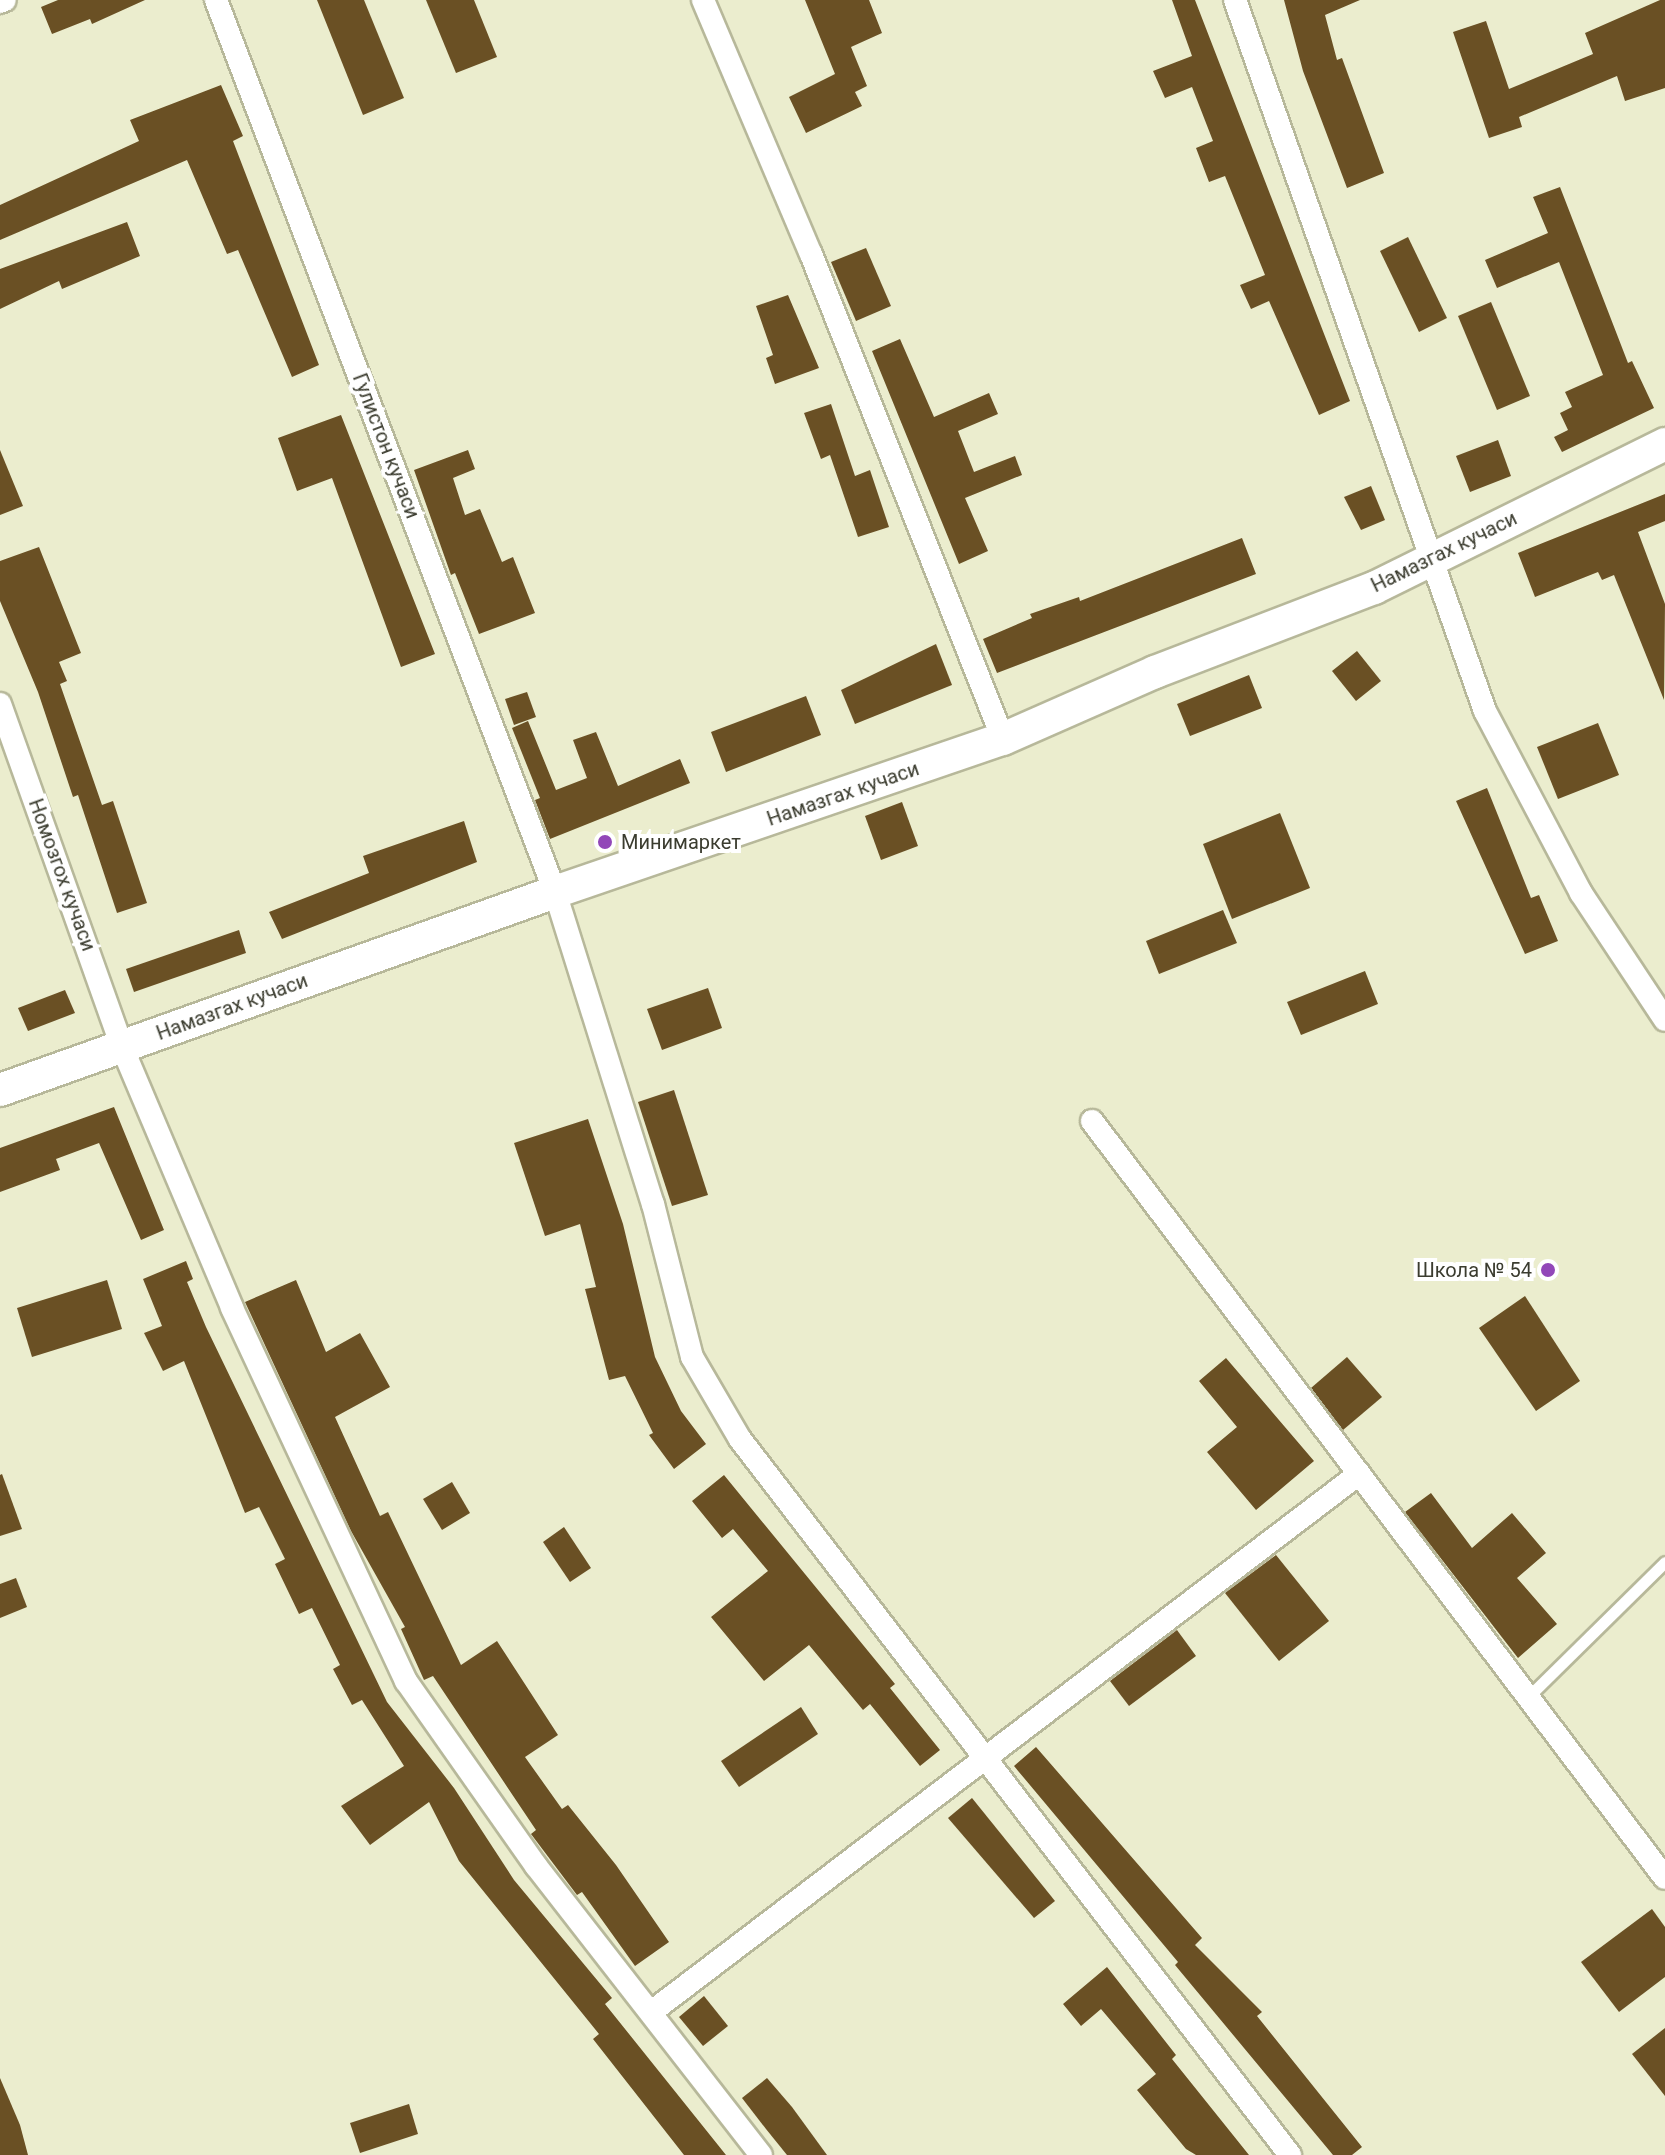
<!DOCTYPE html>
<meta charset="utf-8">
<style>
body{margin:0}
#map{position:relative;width:1665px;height:2155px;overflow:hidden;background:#ebedce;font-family:Roboto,sans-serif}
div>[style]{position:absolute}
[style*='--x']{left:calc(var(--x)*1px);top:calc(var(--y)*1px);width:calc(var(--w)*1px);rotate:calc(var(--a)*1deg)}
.building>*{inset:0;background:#6a5024}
.roads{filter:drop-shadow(2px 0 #b7b89a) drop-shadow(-2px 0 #b7b89a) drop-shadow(0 2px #b7b89a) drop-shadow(0 -2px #b7b89a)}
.lane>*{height:11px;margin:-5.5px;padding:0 5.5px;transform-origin:5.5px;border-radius:5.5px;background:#fff}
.street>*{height:22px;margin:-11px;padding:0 11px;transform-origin:11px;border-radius:11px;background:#fff}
.secondary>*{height:32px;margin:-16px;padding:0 16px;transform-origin:16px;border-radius:16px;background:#fff}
.dots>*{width:22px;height:22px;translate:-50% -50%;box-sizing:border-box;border:4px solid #fff;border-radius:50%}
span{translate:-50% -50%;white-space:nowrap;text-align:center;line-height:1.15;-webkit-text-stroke:8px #fff;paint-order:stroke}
.street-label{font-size:20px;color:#3b3c2f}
.poi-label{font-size:20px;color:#3b3c2f}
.left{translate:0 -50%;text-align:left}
.right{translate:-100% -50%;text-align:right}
</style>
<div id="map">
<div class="building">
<div style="clip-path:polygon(58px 0,145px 0,92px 24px,90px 19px,52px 34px,41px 7px)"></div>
<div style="clip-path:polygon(317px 0,364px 0,404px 98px,363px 115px)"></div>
<div style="clip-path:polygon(426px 0,474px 0,497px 57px,456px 73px)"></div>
<div style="clip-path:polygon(805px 0,869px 0,882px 33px,851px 47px,867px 86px,855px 92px,862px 106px,806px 133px,789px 97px,835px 74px)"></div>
<div style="clip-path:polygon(1172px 0,1195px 0,1350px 401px,1319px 415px,1269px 301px,1251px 309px,1240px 285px,1265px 275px,1225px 176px,1209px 182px,1196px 148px,1213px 141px,1192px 87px,1165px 98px,1153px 71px,1192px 56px)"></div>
<div style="clip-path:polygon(1284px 0,1360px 0,1325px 15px,1337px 60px,1342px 58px,1384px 173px,1347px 188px,1303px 71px)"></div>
<div style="clip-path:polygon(1660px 0,1665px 0,1665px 88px,1625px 101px,1617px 76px,1519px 117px,1522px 127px,1489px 138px,1453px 32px,1486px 21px,1509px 89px,1593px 54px,1585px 33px)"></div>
<div style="clip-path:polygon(221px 85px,243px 136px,233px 141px,319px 365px,292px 377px,238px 250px,227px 254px,187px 160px,0 240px,0 205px,139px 141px,130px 120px)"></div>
<div style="clip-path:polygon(1560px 187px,1628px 363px,1632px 361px,1654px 408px,1562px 452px,1554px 437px,1568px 430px,1560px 413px,1572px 407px,1565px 392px,1603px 375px,1559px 262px,1497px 288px,1485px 260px,1548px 233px,1533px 197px)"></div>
<div style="clip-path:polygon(127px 222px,140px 256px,62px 289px,59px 281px,0 309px,0 269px)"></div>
<div style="clip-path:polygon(1408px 237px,1447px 318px,1419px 332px,1380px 251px)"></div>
<div style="clip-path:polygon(866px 248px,891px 306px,856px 321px,831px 262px)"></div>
<div style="clip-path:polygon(788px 295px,819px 368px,775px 384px,766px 358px,773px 355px,756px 306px)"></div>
<div style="clip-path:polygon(1491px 302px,1530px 396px,1497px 410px,1458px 316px)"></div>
<div style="clip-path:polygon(900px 339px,934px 417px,989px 393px,998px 414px,958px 431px,974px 472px,1015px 456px,1022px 475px,965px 498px,988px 551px,959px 564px,872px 351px)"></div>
<div style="clip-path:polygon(831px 404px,855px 476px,870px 470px,889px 527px,858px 537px,830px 455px,821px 459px,804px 413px)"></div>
<div style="clip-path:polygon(341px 415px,435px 654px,401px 667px,332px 478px,297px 491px,278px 438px)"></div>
<div style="clip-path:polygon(1498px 440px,1511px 476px,1470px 492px,1456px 456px)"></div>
<div style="clip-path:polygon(0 450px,23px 506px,0 515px)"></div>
<div style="clip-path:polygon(468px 450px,475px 469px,453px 478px,465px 515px,480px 509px,502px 562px,513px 557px,535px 613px,479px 634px,455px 573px,451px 575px,414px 470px)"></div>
<div style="clip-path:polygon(1371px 486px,1385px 520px,1361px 530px,1344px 497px)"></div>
<div style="clip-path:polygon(1665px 494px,1665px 521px,1638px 532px,1665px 604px,1664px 700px,1614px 575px,1602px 580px,1598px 572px,1535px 597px,1518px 553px)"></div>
<div style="clip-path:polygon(1242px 538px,1256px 574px,997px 673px,983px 639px,1032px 618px,1030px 614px,1079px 597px,1080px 601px)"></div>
<div style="clip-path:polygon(39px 547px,81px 653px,59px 662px,67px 681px,60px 684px,102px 805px,113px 801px,147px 903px,117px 913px,78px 795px,73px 797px,38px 692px,0 601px,0 561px)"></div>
<div style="clip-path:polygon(936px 644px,952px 685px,855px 724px,841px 690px)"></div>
<div style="clip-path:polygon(1357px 651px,1381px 681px,1356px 701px,1332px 671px)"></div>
<div style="clip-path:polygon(1249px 675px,1262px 708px,1190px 736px,1177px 704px)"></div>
<div style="clip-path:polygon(527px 692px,536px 717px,514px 725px,505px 699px)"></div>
<div style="clip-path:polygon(806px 696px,821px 735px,726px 772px,711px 732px)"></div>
<div style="clip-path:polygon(528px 721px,556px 790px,587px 778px,573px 740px,596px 732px,618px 786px,680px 759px,690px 783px,550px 839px,535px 800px,540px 798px,512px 728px)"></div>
<div style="clip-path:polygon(1598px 723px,1619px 775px,1558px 799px,1537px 747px)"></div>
<div style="clip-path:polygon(1487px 788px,1531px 898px,1539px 895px,1558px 941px,1525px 954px,1456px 801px)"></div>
<div style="clip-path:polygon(902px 802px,918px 846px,881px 860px,865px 816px)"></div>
<div style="clip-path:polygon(1280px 813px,1310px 888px,1232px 919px,1203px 844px)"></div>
<div style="clip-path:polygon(464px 821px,477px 862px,282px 939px,269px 912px,369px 873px,363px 856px)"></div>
<div style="clip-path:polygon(1223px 910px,1237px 943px,1159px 974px,1146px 941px)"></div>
<div style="clip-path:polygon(239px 930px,246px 953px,134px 992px,126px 969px)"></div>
<div style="clip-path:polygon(1365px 971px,1378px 1004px,1301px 1035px,1287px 1002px)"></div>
<div style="clip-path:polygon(708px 988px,722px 1028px,662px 1050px,647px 1009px)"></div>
<div style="clip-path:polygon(65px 990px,75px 1013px,28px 1031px,18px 1008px)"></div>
<div style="clip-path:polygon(674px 1090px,708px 1195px,672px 1206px,638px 1102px)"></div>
<div style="clip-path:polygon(114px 1107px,164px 1230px,141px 1240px,99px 1143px,56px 1159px,60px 1170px,0 1192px,0 1148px)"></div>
<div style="clip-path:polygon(588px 1119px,623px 1224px,655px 1357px,681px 1411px,706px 1444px,674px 1469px,649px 1435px,653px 1433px,625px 1376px,609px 1380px,585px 1289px,596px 1287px,580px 1224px,545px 1236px,514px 1143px)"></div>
<div style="clip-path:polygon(186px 1261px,193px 1279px,187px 1282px,206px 1327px,387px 1702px,454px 1788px,514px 1880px,612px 1998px,605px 2004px,726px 2155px,684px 2155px,593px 2039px,599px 2034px,459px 1861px,429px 1802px,370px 1845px,341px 1806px,404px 1766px,362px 1700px,352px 1705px,333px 1669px,340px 1665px,312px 1608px,299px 1614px,275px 1564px,285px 1559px,259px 1507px,245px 1513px,184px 1361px,163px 1371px,144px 1333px,162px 1326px,143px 1279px)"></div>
<div style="clip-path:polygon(107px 1280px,122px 1329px,32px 1357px,17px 1308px)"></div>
<div style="clip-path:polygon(296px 1280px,326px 1352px,360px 1333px,390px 1387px,335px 1417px,380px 1516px,388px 1512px,461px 1665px,497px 1641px,558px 1735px,525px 1757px,562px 1809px,568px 1805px,616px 1865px,669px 1942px,635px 1966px,582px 1892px,577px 1895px,531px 1834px,536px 1830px,433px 1676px,424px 1680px,401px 1629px,405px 1627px,351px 1531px,245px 1302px)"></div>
<div style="clip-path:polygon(1525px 1296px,1580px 1381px,1536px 1411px,1479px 1328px)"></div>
<div style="clip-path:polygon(1347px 1357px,1382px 1397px,1343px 1430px,1311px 1388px)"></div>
<div style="clip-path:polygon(1226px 1358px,1314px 1461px,1256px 1510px,1207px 1452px,1237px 1427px,1199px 1381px)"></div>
<div style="clip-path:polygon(2px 1474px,22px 1529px,0 1536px,0 1475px)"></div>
<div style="clip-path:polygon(724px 1475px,895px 1684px,890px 1688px,940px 1750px,920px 1766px,870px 1704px,863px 1710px,809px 1645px,764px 1681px,711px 1617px,768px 1571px,733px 1529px,722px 1538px,692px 1501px)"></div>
<div style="clip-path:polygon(452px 1482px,470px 1513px,442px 1530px,423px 1499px)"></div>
<div style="clip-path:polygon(1431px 1493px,1472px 1548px,1512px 1513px,1546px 1553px,1517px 1578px,1557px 1624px,1518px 1658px,1405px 1512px)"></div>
<div style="clip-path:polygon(564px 1527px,591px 1568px,570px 1582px,543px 1542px)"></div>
<div style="clip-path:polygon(1276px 1555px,1329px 1621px,1279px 1661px,1225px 1593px)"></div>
<div style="clip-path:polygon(16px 1578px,27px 1607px,0 1618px,0 1584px)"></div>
<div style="clip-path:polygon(1177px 1630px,1196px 1656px,1129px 1706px,1110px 1681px)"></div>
<div style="clip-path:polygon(801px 1707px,818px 1734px,739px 1787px,721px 1761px)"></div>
<div style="clip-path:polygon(1036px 1747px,1202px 1938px,1195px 1945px,1262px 2012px,1257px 2016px,1362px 2147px,1352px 2155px,1333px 2155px,1175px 1965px,1178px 1962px,1014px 1766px)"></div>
<div style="clip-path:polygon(972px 1798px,1055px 1901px,1034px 1918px,948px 1818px)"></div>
<div style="clip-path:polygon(1652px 1909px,1665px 1927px,1665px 1977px,1619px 2012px,1581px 1962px)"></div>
<div style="clip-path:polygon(1107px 1967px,1176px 2055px,1172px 2059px,1249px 2155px,1196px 2155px,1186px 2149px,1137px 2090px,1156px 2074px,1101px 2009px,1081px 2026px,1063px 2004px)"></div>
<div style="clip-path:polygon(704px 1996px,728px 2026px,703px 2046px,679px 2017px)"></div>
<div style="clip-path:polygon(1665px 2028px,1665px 2096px,1632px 2054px)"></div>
<div style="clip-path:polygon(0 2078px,20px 2125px,28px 2155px,0 2155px)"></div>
<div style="clip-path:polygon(767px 2078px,792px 2107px,827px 2155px,787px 2155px,766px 2129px,742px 2098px)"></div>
<div style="clip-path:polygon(409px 2104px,418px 2134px,360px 2153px,350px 2123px)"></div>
</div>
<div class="roads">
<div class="lane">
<div style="--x:1528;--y:1697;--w:192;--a:-44.6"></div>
</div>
<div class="street">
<div style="--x:216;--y:0;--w:954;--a:69.19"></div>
<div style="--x:555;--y:892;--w:327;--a:72.6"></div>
<div style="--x:653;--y:1204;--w:158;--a:75.7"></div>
<div style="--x:692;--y:1357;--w:95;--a:59.7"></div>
<div style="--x:740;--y:1439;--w:903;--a:52.47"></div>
<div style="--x:703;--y:0;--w:276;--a:67"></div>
<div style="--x:811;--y:254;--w:522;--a:68.4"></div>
<div style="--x:1235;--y:0;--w:754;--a:70.63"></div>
<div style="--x:1485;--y:711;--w:206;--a:62.2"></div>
<div style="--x:1581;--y:893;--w:152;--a:56.5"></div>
<div style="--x:0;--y:2;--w:5;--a:-22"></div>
<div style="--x:0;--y:704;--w:364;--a:70.4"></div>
<div style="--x:122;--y:1047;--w:283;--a:67.1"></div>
<div style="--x:232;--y:1308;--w:412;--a:65"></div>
<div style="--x:406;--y:1681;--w:226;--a:54.9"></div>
<div style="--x:536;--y:1866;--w:366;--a:52.1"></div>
<div style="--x:1092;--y:1121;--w:949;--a:52.88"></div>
<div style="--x:654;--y:2010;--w:886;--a:-37.25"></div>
</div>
<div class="secondary">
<div style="--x:0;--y:1090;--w:589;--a:-19.63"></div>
<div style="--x:555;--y:892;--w:473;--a:-18.9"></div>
<div style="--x:1003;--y:739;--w:166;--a:-23.8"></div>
<div style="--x:1155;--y:672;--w:235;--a:-21"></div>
<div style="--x:1374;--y:588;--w:325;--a:-26.3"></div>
</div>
</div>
<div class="dots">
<div style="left:605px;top:842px;background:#9247b8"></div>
<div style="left:1548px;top:1270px;background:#9247b8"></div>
</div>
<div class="street-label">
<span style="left:386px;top:446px;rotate:69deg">Гулистон кучаси</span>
<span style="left:1444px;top:552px;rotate:-26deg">Намазгах кучаси</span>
<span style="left:843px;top:794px;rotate:-19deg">Намазгах кучаси</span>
<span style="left:62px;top:875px;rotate:70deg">Номозгох кучаси</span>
<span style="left:232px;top:1007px;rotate:-20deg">Намазгах кучаси</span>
</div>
<div class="poi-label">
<span class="left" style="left:621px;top:842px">Минимаркет</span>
<span class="right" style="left:1532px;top:1270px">Школа № 54</span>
</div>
</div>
